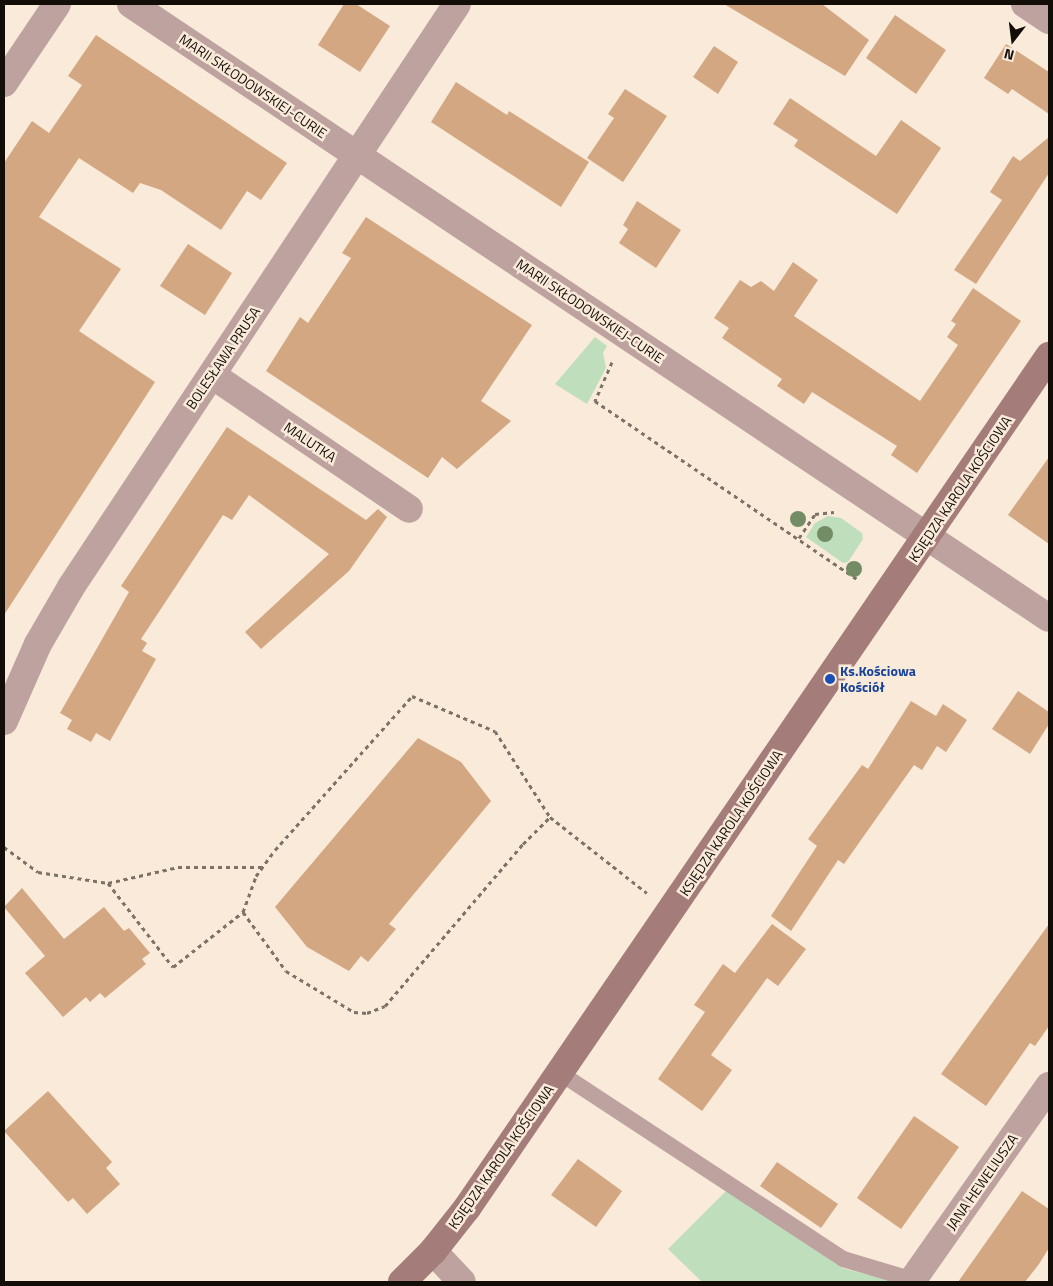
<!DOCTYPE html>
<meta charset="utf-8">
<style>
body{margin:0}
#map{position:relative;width:1053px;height:1286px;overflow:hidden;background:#f9eada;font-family:"Titillium Web",sans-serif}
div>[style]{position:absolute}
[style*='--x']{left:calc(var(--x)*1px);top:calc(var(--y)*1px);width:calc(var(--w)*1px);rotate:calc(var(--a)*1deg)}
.green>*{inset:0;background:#bfdfbc}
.building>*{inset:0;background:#d3a782}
.path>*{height:3px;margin-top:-1.5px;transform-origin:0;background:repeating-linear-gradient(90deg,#7c7268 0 4px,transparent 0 8px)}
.lane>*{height:16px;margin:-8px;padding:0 8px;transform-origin:8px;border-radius:8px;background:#bda2a0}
.street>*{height:28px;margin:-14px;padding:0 14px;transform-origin:14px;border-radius:14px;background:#bda2a0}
.secondary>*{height:28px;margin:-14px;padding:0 14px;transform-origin:14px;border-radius:14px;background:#a47d7b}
.trees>*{width:16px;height:16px;margin:-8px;border-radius:50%;background:#738c65}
.dots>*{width:14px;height:14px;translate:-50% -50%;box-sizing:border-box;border:2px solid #f9eada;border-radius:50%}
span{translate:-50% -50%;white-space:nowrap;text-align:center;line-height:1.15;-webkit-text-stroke:5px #f9eada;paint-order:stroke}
.street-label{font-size:14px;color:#130d08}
.transit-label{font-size:14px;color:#164399;font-weight:700}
.left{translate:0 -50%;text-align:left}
.frame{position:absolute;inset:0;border:5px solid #130d08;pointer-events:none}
.north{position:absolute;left:988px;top:15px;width:50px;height:50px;-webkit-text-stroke:4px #f9eada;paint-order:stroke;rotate:195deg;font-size:14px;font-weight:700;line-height:20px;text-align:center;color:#130d08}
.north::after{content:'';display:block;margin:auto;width:18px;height:22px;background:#130d08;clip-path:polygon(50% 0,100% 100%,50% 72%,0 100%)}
</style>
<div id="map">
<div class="green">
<div style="clip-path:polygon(595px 337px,607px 346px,603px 353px,606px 368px,587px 404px,555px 384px)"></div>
<div style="clip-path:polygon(828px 516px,841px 518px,862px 533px,863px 539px,848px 562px,843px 563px,806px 537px,815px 523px)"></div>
<div style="clip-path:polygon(727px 1190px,842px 1268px,896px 1282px,702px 1282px,668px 1249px)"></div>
</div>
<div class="building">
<div style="clip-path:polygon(344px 4px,356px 4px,390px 26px,360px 72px,318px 45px)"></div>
<div style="clip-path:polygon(724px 4px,822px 4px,869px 40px,845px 76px)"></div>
<div style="clip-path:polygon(895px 15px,946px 50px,916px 94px,866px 58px)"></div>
<div style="clip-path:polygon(96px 35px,287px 163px,261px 200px,247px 191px,221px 230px,161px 190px,140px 183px,133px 193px,79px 158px,39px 217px,121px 269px,79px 331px,155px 382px,4px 615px,4px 163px,32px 121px,49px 133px,82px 85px,68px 76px)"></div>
<div style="clip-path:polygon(1006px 44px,1049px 72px,1049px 114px,1012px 89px,1008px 94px,984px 78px)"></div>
<div style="clip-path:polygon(714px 46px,738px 62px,718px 94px,693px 77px)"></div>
<div style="clip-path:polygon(456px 82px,507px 115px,509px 111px,589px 162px,561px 207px,431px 122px)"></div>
<div style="clip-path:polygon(625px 89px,667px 116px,623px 182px,587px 158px,614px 118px,608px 114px)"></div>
<div style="clip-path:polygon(790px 98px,876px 156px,901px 120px,941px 148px,897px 214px,794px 146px,798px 140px,773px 124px)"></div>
<div style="clip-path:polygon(1049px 137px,1049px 173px,976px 284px,954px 270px,1002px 200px,990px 192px,1013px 156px,1020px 161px)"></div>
<div style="clip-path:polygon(637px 201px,681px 230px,656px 268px,619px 243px,628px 229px,623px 225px)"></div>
<div style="clip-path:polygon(366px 217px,532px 325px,481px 401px,511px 421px,457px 469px,442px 457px,428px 478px,266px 371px,300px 317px,308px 323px,351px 258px,342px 253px)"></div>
<div style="clip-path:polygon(188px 244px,232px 273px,205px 315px,160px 286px)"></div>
<div style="clip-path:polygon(793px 262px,818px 280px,794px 316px,920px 401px,958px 345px,947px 337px,956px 324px,951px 321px,973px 288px,1021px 321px,917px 473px,891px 455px,897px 446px,812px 392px,804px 404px,777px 386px,782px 379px,722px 338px,729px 328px,714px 318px,740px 280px,751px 287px,761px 281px,774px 291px)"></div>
<div style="clip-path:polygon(227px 427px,366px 520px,378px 509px,387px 517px,349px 571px,261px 649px,245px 632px,329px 554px,249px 495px,232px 520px,223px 515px,141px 639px,147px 643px,142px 651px,156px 659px,110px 741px,96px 733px,91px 742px,67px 729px,72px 720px,60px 713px,129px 592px,121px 586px)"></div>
<div style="clip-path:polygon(1049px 457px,1049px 544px,1008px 515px)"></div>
<div style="clip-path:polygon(1018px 691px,1049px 712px,1049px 724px,1030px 754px,992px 729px)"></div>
<div style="clip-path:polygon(911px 701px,936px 716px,943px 704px,967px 720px,946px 752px,937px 746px,922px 770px,914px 765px,844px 864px,838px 860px,791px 931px,771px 916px,817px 846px,808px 839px,862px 765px,868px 769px)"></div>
<div style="clip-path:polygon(418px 738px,461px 762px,491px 801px,389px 924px,396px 929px,368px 962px,361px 956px,349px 971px,307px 947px,275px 907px)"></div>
<div style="clip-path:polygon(22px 888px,64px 939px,104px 907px,124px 931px,129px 928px,150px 953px,142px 959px,146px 964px,105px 998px,100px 993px,90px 1002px,86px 997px,63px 1017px,25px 973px,45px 956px,4px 907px)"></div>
<div style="clip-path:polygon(772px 924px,806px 949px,778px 986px,767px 978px,711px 1055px,732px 1070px,702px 1111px,658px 1079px,705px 1012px,694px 1005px,723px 964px,735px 973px)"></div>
<div style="clip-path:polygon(1049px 924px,1049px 1026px,1035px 1046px,1030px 1043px,986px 1106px,941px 1074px)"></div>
<div style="clip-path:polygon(48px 1091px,112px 1162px,106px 1168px,120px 1184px,87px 1214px,73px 1198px,68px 1202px,4px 1131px)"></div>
<div style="clip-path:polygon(914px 1116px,959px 1147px,901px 1229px,857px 1198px)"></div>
<div style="clip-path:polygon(578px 1159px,622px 1191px,596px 1227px,551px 1195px)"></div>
<div style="clip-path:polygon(777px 1162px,838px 1204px,821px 1228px,760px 1186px)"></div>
<div style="clip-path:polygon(1022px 1191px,1049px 1209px,1049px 1248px,1039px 1264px,1025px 1282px,958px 1282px)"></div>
</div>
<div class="path">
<div style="--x:612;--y:362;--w:43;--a:113.6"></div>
<div style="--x:595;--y:401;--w:318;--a:34.2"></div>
<div style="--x:799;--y:538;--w:29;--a:-56"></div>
<div style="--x:815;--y:514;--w:19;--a:-6"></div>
<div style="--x:4;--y:847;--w:42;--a:36.3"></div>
<div style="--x:38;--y:872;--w:71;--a:8.9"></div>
<div style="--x:108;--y:883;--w:106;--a:52.3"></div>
<div style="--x:173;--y:967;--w:89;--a:-38.2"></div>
<div style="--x:243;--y:912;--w:38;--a:-70"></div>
<div style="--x:256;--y:876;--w:32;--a:-54"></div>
<div style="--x:275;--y:850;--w:206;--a:-48.3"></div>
<div style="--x:412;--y:696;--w:90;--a:22.9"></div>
<div style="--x:495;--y:731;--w:102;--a:57.4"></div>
<div style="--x:550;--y:817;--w:123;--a:38.1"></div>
<div style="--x:108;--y:883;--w:72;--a:-12.9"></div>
<div style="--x:178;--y:867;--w:84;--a:0"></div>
<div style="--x:243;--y:912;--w:73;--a:53.9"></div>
<div style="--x:286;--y:971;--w:79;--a:31.1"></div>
<div style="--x:354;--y:1012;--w:13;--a:4"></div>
<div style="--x:367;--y:1013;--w:19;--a:-21"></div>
<div style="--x:385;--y:1006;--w:213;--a:-49.6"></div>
<div style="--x:523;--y:844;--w:38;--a:-45"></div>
</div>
<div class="lane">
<div style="--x:560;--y:1073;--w:339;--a:33.3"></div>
<div style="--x:843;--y:1259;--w:80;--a:16.6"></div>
</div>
<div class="street">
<div style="--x:131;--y:4;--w:1104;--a:33.78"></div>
<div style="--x:1025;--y:4;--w:29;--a:34"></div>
<div style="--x:4;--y:83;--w:95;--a:-56.1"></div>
<div style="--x:212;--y:375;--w:238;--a:34.2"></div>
<div style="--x:4;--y:721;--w:84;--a:-66.2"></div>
<div style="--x:38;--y:644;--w:66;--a:-59.9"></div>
<div style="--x:71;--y:587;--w:699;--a:-56.49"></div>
<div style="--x:433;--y:1251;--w:42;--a:46.9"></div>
<div style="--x:914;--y:1278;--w:235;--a:-54.9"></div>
</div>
<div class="secondary">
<div style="--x:402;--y:1282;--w:44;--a:-45"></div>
<div style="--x:433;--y:1251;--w:55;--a:-51.7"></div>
<div style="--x:467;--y:1208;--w:1032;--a:-55.66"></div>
</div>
<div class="trees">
<div style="left:798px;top:519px"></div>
<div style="left:825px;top:534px"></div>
<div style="left:854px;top:569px"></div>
</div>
<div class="dots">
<div style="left:830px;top:679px;background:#1a4fb4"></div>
</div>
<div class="street-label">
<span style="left:253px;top:86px;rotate:34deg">MARII SKŁODOWSKIEJ-CURIE</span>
<span style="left:590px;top:311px;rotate:34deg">MARII SKŁODOWSKIEJ-CURIE</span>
<span style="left:223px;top:358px;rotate:-56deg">BOLESŁAWA PRUSA</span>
<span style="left:310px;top:442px;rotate:34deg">MALUTKA</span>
<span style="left:960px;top:489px;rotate:-56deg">KSIĘDZA KAROLA KOŚCIOWA</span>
<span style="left:731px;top:823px;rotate:-56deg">KSIĘDZA KAROLA KOŚCIOWA</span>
<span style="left:501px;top:1157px;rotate:-55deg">KSIĘDZA KAROLA KOŚCIOWA</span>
<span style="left:982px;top:1182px;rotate:-55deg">JANA HEWELIUSZA</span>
</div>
<div class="transit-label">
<span class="left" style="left:840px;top:679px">Ks.Kościowa<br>Kościół</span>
</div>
<div class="frame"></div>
<div class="north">N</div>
</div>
